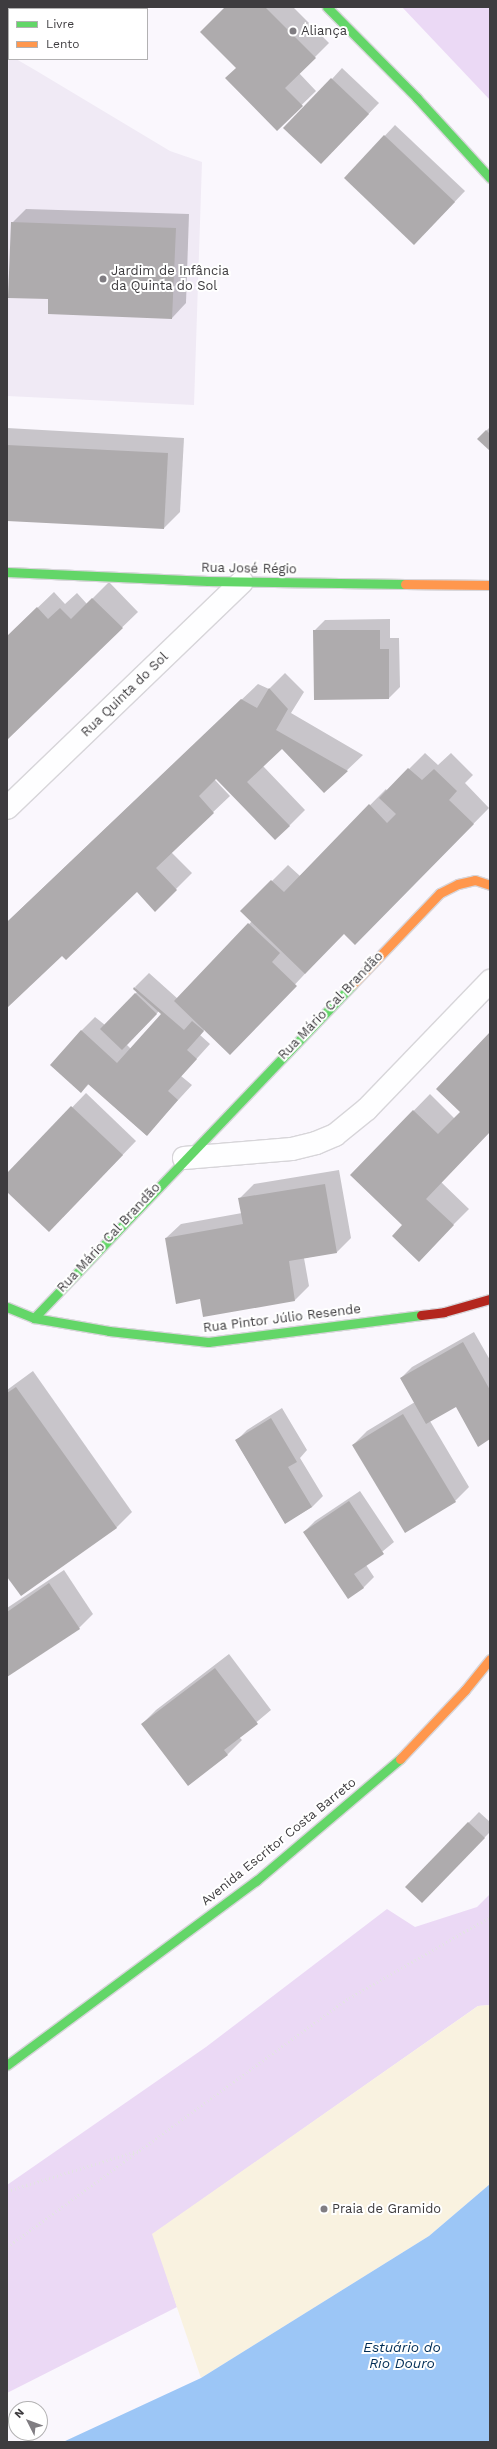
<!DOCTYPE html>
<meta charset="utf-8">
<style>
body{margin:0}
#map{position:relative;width:497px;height:2449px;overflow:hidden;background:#faf7fd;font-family:"Work Sans",sans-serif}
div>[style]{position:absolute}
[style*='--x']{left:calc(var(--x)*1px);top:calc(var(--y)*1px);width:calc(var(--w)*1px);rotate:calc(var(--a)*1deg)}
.built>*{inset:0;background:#f0eaf5}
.green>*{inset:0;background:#ebd9f5}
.sand>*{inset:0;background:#f9f2e0}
.water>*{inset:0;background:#9cc6f6}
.shadow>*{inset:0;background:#0003}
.building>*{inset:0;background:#aeabad}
.path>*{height:2.5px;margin-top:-1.25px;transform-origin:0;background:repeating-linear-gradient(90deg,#e4e3e4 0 1px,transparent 0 4px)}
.roads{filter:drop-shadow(1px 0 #d7d5d9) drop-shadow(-1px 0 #d7d5d9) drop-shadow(0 1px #d7d5d9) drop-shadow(0 -1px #d7d5d9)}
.street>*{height:22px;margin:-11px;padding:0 11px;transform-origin:11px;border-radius:11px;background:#fefeff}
.fast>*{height:9px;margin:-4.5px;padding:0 4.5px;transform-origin:4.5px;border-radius:4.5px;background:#63d668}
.slow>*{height:9px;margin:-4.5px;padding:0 4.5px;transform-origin:4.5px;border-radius:4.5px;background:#ff974d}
.jam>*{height:9px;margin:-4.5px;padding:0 4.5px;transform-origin:4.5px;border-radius:4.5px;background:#b3261e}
.dots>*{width:11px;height:11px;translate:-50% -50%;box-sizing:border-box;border:2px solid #fff;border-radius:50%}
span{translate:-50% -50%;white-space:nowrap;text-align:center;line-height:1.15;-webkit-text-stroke:4px #fff;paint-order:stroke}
.poi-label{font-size:13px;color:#3e3c3f}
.left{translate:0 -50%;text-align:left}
.street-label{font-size:13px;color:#3e3c3f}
.water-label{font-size:14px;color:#002d56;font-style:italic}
.frame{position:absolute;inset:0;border:8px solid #3e3c3f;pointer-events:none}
.legend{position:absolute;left:8px;top:8px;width:140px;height:52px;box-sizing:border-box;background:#fff;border:1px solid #b2b1b2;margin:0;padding:5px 7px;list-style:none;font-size:12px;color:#3e3c3f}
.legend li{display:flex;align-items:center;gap:8px;height:20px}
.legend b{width:20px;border:1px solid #b2b1b2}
.north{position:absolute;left:8px;top:2401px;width:40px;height:40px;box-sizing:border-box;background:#fff;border:1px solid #b2b1b2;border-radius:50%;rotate:312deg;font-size:11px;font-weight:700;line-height:16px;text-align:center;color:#3e3c3f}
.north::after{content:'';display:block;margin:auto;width:14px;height:18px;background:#807d82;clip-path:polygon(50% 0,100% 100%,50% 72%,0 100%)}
</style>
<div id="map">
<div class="built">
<div style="clip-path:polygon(7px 54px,9px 59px,16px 59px,35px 70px,170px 151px,202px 162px,194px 405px,7px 396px)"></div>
</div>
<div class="green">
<div style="clip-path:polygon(402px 7px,490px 7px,490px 100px)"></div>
<div style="clip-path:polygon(490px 1894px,490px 2005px,478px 2006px,153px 2234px,177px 2307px,7px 2393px,7px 2185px,206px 2047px,387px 1909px,415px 1927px,477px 1907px)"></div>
</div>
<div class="sand">
<div style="clip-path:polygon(490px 2005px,490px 2184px,429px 2236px,201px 2378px,152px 2234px,478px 2006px)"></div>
</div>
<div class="water">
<div style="clip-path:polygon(490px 2184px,490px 2442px,63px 2442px,201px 2378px,429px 2236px)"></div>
</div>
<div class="shadow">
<div style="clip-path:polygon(226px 7px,293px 7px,329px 43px,299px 73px,316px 91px,277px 129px,237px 68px)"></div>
<div style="clip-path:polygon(342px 68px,379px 103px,332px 152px,332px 79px)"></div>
<div style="clip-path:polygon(395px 125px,465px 191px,425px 233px,345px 178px)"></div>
<div style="clip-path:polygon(26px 209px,189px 214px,186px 303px,172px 318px,49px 298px,12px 223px)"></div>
<div style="clip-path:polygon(490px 427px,490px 450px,478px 439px)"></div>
<div style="clip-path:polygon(7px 428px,184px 438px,180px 512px,164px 528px,7px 520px)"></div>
<div style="clip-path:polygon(109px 582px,138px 612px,7px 739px,7px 637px,54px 592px,65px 604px,77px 593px,87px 604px)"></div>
<div style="clip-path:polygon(390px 619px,390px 638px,399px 638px,400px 687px,389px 698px,314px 631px,325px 620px)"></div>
<div style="clip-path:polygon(285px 673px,304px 692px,291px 713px,363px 755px,324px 792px,282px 748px,263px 766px,305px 810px,289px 826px,216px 777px,214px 779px,230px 796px,171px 852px,192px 873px,155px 910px,137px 891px,62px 955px,7px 1007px,7px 922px,258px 684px,269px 689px)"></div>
<div style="clip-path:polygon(evenodd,425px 753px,438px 765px,451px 753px,473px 775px,465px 783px,489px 808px,355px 944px,344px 932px,244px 1039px,205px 1029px,200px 1035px,210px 1044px,181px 1076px,192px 1085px,146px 1135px,89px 1084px,81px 1092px,81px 1031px,95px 1017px,105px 1025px,137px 992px,135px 987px,149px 973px,178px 999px,252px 921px,242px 911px,288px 865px,300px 876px,386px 789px,387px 791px,425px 753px,159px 1011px,162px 1014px,131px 1049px,127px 1045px,159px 1011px)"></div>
<div style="clip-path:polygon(490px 1033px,490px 1130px,441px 1182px,469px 1209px,434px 1244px,404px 1225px,351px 1175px,430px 1094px,455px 1119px,461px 1112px)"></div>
<div style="clip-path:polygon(86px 1093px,136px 1141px,63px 1217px,7px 1191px,7px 1175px)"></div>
<div style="clip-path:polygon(339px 1170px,351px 1238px,337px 1252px,304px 1258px,309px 1286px,295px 1300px,201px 1298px,166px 1238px,181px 1224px,242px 1213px,239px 1199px,254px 1184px)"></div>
<div style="clip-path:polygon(474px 1332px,490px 1360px,490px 1438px,456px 1406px,430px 1421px,469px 1487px,455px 1501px,353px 1445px,367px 1431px,415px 1402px,401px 1378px,412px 1367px)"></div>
<div style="clip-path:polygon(33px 1371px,132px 1512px,116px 1528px,7px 1575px,7px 1390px)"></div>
<div style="clip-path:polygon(282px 1408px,307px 1450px,300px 1458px,323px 1496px,312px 1507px,285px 1523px,236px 1441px,247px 1430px)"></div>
<div style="clip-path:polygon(360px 1491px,394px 1542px,366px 1565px,374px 1577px,363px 1588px,304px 1532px,315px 1521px)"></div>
<div style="clip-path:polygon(64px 1570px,93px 1614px,79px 1628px,7px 1676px,7px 1608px)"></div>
<div style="clip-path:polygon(229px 1654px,271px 1710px,239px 1737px,242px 1740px,228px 1754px,188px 1785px,142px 1724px,156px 1710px)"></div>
<div style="clip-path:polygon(479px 1812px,490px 1822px,490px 1832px,422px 1901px,407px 1886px)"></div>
</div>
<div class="building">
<div style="clip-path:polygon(225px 7px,265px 7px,316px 58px,285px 88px,303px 106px,277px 131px,225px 78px,236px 68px,200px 32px)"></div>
<div style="clip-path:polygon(331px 78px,369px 114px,321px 164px,283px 128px)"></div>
<div style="clip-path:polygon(384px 135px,455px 202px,414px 245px,344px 178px)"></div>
<div style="clip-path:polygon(11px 222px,176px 228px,172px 319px,48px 314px,48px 299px,8px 298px)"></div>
<div style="clip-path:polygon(486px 430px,490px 434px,490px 451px,477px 439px)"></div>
<div style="clip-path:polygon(7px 445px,168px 453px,164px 529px,7px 521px)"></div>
<div style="clip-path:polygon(92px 598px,123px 628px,7px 740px,7px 636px,37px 607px,48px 619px,60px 608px,71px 619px)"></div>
<div style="clip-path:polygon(313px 630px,380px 630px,380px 649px,389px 649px,389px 699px,314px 700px)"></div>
<div style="clip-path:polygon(269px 688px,288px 709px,276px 730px,348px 771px,324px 793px,282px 749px,247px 782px,290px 826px,275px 840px,216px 779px,199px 796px,214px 813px,156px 868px,177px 890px,155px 912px,137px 892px,66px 960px,62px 956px,7px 1008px,7px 922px,241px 699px,257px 708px)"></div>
<div style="clip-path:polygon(408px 768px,422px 780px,434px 769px,457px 791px,449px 800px,474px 824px,355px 945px,344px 934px,305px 974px,240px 911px,271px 880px,284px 892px,369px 804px,387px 823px,396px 814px,379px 798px)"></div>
<div style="clip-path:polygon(248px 923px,280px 953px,272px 962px,297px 986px,230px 1055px,174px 1001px)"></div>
<div style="clip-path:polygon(134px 987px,184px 1030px,192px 1021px,204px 1031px,187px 1050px,197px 1059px,168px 1091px,178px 1100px,147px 1136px,88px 1084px,81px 1093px,50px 1065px,81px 1030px,117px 1063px,161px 1014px,133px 989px)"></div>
<div style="clip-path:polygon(135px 993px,157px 1014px,122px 1050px,100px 1029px)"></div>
<div style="clip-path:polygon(490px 1032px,490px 1132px,426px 1199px,454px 1225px,419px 1262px,392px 1236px,402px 1225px,350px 1175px,413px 1110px,438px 1134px,460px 1112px,436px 1089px)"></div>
<div style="clip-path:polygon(71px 1106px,123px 1155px,49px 1232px,7px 1192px,7px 1173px)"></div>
<div style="clip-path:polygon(325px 1184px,337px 1253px,289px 1261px,295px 1301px,203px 1317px,200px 1299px,176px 1304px,165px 1238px,243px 1224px,238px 1198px)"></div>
<div style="clip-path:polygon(463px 1342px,490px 1390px,490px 1439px,478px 1447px,456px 1407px,426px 1424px,400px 1378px)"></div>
<div style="clip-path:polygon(16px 1387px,117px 1528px,21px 1596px,7px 1577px,7px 1393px)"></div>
<div style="clip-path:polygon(403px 1414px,456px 1502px,405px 1533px,352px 1445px)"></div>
<div style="clip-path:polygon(271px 1418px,297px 1462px,288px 1467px,312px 1507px,285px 1524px,235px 1440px)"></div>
<div style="clip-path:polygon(349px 1501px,384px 1554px,354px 1574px,364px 1588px,348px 1599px,303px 1532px)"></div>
<div style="clip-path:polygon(49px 1583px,80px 1629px,7px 1677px,7px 1612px)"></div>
<div style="clip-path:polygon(215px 1668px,258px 1724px,224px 1750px,228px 1755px,188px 1786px,141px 1724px)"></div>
<div style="clip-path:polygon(468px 1822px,485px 1838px,422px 1903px,405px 1887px)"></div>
</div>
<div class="path">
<div style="--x:7;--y:2191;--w:139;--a:-17.1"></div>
<div style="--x:7;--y:2247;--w:423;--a:-36.1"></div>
<div style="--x:349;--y:1998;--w:163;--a:-29.9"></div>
</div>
<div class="roads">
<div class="street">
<div style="--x:7;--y:808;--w:326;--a:-43.9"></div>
<div style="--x:184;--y:1158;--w:108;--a:-4.8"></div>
<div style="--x:292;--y:1149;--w:25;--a:-14"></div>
<div style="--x:316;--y:1143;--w:21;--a:-23"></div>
<div style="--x:335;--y:1135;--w:41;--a:-39.1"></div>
<div style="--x:367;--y:1109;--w:178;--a:-46.1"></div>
</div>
<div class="fast">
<div style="--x:327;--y:7;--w:128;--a:45.3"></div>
<div style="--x:417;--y:98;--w:108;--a:47.6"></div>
<div style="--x:7;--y:572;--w:201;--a:2.6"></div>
<div style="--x:208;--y:581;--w:197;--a:0.9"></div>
<div style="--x:7;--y:1307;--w:29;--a:22"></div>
<div style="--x:34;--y:1318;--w:76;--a:9.8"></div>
<div style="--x:109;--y:1331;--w:100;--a:6.3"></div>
<div style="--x:208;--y:1342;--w:215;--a:-7.2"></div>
<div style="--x:34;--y:1318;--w:460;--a:-46.3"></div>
<div style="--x:7;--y:2065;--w:310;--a:-36.5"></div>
<div style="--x:256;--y:1881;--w:189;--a:-40.3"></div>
</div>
<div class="slow">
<div style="--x:405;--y:584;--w:85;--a:0.7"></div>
<div style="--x:352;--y:985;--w:127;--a:-46.3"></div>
<div style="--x:440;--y:893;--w:20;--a:-27"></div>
<div style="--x:458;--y:884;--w:17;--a:-13"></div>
<div style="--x:475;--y:880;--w:16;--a:18"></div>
<div style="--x:400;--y:1759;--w:95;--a:-46.7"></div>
<div style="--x:465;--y:1690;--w:40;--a:-51"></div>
</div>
<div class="jam">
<div style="--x:421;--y:1315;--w:23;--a:-7"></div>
<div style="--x:444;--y:1312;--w:48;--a:-15.8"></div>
</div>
</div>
<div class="dots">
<div style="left:293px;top:31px;background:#807d82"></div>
<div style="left:103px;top:279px;background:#807d82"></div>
<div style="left:324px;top:2209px;background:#807d82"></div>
</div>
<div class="poi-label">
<span class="left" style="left:301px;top:31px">Aliança</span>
<span class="left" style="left:111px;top:279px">Jardim de Infância<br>da Quinta do Sol</span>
<span class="left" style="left:332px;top:2209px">Praia de Gramido</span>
</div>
<div class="street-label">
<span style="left:249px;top:569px;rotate:1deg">Rua José Régio</span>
<span style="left:125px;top:695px;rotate:-44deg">Rua Quinta do Sol</span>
<span style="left:331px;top:1006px;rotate:-46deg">Rua Mário Cal Brandão</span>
<span style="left:109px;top:1238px;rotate:-47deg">Rua Mário Cal Brandão</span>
<span style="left:282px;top:1319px;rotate:-7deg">Rua Pintor Júlio Resende</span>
<span style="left:279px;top:1842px;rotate:-39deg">Avenida Escritor Costa Barreto</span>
</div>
<div class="water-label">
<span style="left:402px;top:2355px">Estuário do<br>Rio Douro</span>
</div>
<div class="frame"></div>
<ul class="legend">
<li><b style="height:5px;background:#63d668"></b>Livre</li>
<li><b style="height:5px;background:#ff974d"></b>Lento</li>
</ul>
<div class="north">N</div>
</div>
